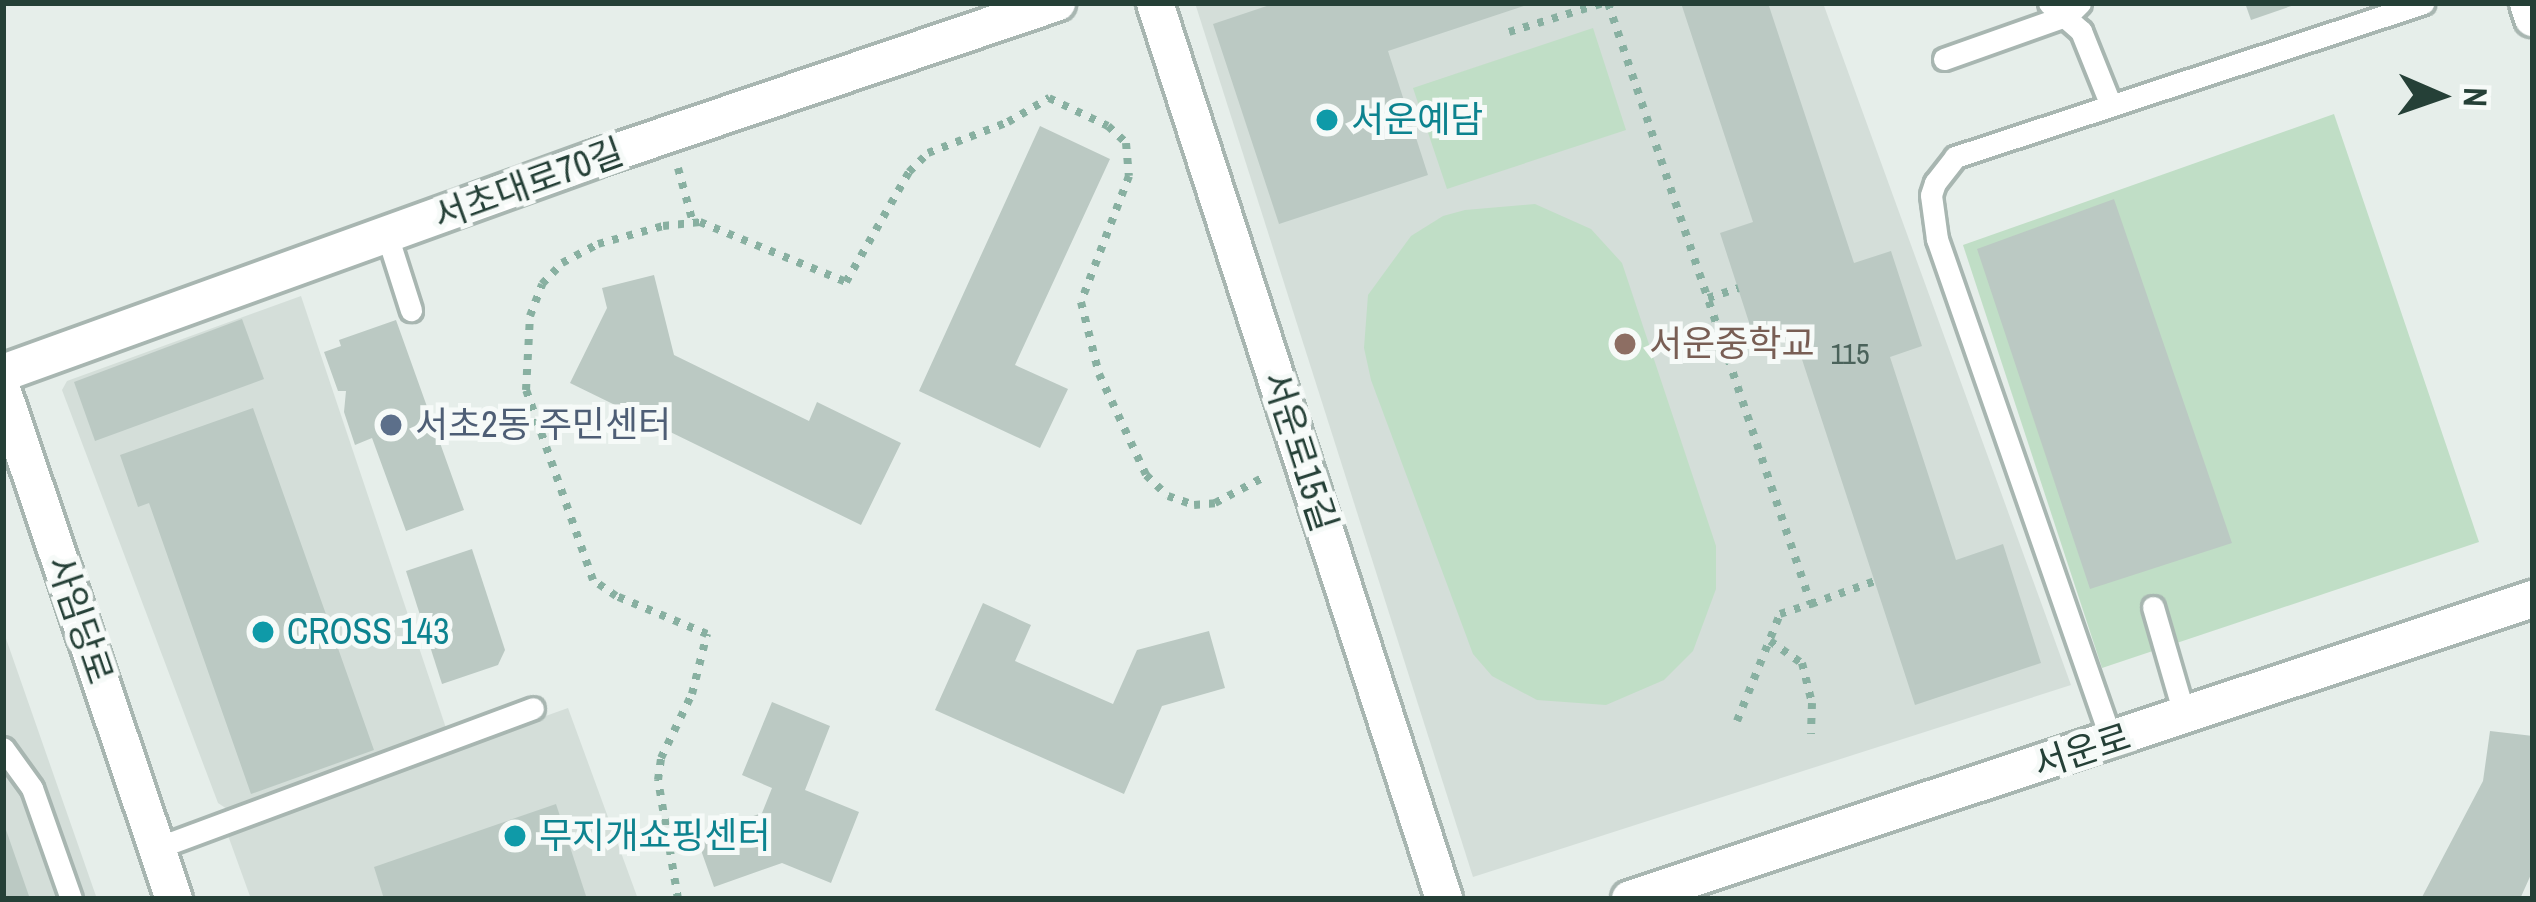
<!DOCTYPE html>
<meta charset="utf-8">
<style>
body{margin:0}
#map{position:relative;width:2536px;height:902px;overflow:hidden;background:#e6eeea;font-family:"Archivo Narrow","Noto Sans KR",sans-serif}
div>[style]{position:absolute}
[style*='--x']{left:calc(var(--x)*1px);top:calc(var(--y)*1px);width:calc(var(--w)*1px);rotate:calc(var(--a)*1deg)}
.built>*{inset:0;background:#d4ded9}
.green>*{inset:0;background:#c0dec6}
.building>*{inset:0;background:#bbc9c3}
.path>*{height:8px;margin-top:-4px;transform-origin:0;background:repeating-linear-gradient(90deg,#88b0a1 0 6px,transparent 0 15px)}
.roads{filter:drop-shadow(3px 0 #a8b6b1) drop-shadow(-3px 0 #a8b6b1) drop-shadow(0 3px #a8b6b1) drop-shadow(0 -3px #a8b6b1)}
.service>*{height:21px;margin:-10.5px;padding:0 10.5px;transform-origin:10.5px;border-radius:10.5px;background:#fff}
.minor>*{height:36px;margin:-18px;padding:0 18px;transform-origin:18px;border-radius:18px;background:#fff}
.tertiary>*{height:36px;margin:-18px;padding:0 18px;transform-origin:18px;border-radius:18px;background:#fff}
.secondary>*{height:36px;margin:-18px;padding:0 18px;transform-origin:18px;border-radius:18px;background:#fff}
.dots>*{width:33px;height:33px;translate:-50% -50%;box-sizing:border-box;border:6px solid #f6faf8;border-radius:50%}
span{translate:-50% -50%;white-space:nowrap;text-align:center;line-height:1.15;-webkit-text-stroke:10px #f6faf8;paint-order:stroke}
.number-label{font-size:30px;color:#4a625a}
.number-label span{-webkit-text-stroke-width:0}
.culture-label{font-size:36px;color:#0d838f}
.left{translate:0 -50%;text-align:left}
.street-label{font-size:36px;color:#254037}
.education-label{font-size:36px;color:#785e54}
.service-label{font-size:36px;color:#4e5e75}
.frame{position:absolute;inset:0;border:6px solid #254037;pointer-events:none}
.north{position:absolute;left:2380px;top:36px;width:120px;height:120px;-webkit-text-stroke:9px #f6faf8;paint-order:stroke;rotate:92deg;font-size:33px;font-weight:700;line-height:48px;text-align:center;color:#254037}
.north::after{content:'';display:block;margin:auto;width:42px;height:54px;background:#254037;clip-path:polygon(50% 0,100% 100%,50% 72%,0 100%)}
</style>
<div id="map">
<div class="built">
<div style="clip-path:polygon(1195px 3px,1823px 3px,2071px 685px,1473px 877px)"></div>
<div style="clip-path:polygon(301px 296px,447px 731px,230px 811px,218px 803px,62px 390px,67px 381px)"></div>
<div style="clip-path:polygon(3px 630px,97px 899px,3px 899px)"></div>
<div style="clip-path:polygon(568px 708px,638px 899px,251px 899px,226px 830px)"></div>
</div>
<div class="green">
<div style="clip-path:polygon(1593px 28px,1626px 130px,1447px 189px,1413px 88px)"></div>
<div style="clip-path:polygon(2334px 114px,2479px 542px,2102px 668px,1963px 245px)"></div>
<div style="clip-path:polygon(1535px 204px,1591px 229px,1622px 263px,1716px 546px,1716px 589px,1693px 651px,1664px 680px,1606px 705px,1537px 700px,1492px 676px,1473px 654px,1371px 380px,1364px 348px,1368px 295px,1411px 236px,1443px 216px,1465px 210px)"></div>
</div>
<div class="building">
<div style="clip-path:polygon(1276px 3px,1530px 3px,1530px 4px,1388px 51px,1428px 175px,1279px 224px,1213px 24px)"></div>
<div style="clip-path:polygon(1681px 3px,1768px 3px,1854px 263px,1891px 251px,1922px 346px,1890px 357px,1956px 560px,2003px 544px,2041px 663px,1915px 705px,1795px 338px,1758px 350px,1720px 233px,1753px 222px)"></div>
<div style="clip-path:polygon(2245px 3px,2297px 3px,2297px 4px,2251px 20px)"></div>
<div style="clip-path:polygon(1040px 126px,1110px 159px,1015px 365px,1068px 389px,1040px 448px,919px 391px)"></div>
<div style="clip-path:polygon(2114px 199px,2232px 543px,2090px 589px,1977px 249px)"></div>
<div style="clip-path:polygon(654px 275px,674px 355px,809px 421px,817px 402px,901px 443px,861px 525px,570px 383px,607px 308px,602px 288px)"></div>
<div style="clip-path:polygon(242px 319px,264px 379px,95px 441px,74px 382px)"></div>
<div style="clip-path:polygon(396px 320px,464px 510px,406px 531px,372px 438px,355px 445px,344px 412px,346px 391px,338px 391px,324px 352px,341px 346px,339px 340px)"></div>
<div style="clip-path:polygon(253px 408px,374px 750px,251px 794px,149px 503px,138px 507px,120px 455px)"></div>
<div style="clip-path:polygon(472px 549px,505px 650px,498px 665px,442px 684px,406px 571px)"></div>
<div style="clip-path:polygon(983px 603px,1031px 625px,1015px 661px,1113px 704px,1137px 650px,1209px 631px,1225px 688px,1162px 706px,1124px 794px,935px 710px)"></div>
<div style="clip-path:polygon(772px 702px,830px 726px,805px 790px,859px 812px,831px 883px,782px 863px,714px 887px,696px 836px,762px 813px,772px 788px,742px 775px)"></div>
<div style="clip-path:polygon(2490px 731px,2533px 736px,2533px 870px,2520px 899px,2421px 899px,2483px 781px)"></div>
<div style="clip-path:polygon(556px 804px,587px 899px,384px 899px,374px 867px)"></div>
<div style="clip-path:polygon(3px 824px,4px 824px,30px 899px,3px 899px)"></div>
</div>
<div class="path">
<div style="--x:1608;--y:3;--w:634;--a:71.34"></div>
<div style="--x:1811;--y:604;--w:68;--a:-19.8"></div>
<div style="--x:1509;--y:32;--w:98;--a:-17.1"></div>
<div style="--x:678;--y:168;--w:57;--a:74.7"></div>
<div style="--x:1708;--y:298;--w:32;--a:-18"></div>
<div style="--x:1770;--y:641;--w:39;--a:35"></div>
<div style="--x:1802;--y:663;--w:41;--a:76"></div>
<div style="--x:1812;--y:703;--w:31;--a:92"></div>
<div style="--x:1737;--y:721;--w:115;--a:-68.1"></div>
<div style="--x:1780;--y:614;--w:33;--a:-18"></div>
<div style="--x:678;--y:899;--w:121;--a:-99.5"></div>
<div style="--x:658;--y:780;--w:22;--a:-82"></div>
<div style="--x:661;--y:758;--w:71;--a:-64.2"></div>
<div style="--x:692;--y:694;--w:62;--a:-76"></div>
<div style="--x:707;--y:634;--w:99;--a:-157.3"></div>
<div style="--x:616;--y:596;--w:28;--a:-145"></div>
<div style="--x:593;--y:580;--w:201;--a:-109.4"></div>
<div style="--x:526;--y:390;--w:74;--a:-86.9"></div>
<div style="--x:530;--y:316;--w:34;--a:-69"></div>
<div style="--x:542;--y:284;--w:29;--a:-46"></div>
<div style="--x:562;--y:263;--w:41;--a:-27.8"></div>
<div style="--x:598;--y:244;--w:67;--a:-15.5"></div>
<div style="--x:663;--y:226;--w:37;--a:-6"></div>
<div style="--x:700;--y:222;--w:158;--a:22.3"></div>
<div style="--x:846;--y:282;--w:127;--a:-60.2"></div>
<div style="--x:909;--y:172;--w:27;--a:-45"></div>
<div style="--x:928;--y:153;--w:86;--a:-21.2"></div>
<div style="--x:1008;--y:122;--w:48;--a:-30.3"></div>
<div style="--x:1049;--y:98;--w:65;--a:25.4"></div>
<div style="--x:1108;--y:126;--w:25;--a:43"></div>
<div style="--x:1126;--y:143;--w:33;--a:85"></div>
<div style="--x:1129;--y:176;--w:135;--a:110.9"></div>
<div style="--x:1081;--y:302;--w:74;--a:76"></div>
<div style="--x:1099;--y:374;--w:111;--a:65"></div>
<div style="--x:1146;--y:475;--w:30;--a:44"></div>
<div style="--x:1168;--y:496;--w:28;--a:19"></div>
<div style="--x:1194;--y:505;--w:21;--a:-5"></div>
<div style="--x:1215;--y:503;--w:58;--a:-27.9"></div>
</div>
<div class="roads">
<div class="service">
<div style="--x:2049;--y:3;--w:43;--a:41.2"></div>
<div style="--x:2081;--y:31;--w:78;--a:68.1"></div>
<div style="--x:1944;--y:59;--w:132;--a:-19.5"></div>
<div style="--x:2068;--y:15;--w:17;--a:-45"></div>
<div style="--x:387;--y:235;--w:79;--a:72.3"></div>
<div style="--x:2153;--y:607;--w:115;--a:73.8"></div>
<div style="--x:2112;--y:742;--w:533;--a:-109.18"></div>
<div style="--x:1937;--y:239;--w:44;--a:-97.8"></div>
<div style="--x:1931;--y:195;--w:13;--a:-72"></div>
<div style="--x:1935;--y:183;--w:33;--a:-52"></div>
<div style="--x:1955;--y:157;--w:493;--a:-18.2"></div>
<div style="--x:3;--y:748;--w:49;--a:54.1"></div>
<div style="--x:32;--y:788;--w:118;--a:70.6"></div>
<div style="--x:157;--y:848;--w:401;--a:-20.4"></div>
</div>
<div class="minor">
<div style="--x:1155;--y:3;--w:941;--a:72.12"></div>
<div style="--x:2528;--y:3;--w:16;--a:72"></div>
<div style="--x:3;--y:373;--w:629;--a:-19.87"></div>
<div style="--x:595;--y:159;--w:488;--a:-18.7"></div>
</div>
<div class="tertiary">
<div style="--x:1630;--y:899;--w:952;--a:-18.38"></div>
</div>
<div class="secondary">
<div style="--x:3;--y:392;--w:535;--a:71.36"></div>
</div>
</div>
<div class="dots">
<div style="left:1327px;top:120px;background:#0f9aa8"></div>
<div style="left:1625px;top:344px;background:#8d6e63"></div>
<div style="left:391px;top:425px;background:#5c6f8a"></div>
<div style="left:263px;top:632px;background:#0f9aa8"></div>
<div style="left:515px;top:836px;background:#0f9aa8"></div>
</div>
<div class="number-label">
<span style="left:1850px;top:353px">115</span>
</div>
<div class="culture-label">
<span class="left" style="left:1351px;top:120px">서운예담</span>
<span class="left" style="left:287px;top:632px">CROSS 143</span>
<span class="left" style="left:539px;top:836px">무지개쇼핑센터</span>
</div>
<div class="street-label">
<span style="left:528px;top:184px;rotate:-20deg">서초대로70길</span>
<span style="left:1300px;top:451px;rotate:72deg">서운로15길</span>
<span style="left:80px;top:620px;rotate:71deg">사임당로</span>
<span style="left:2082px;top:751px;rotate:-18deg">서운로</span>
</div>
<div class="education-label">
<span class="left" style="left:1649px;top:344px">서운중학교</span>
</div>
<div class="service-label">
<span class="left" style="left:415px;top:425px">서초2동 주민센터</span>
</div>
<div class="frame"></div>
<div class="north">N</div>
</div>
